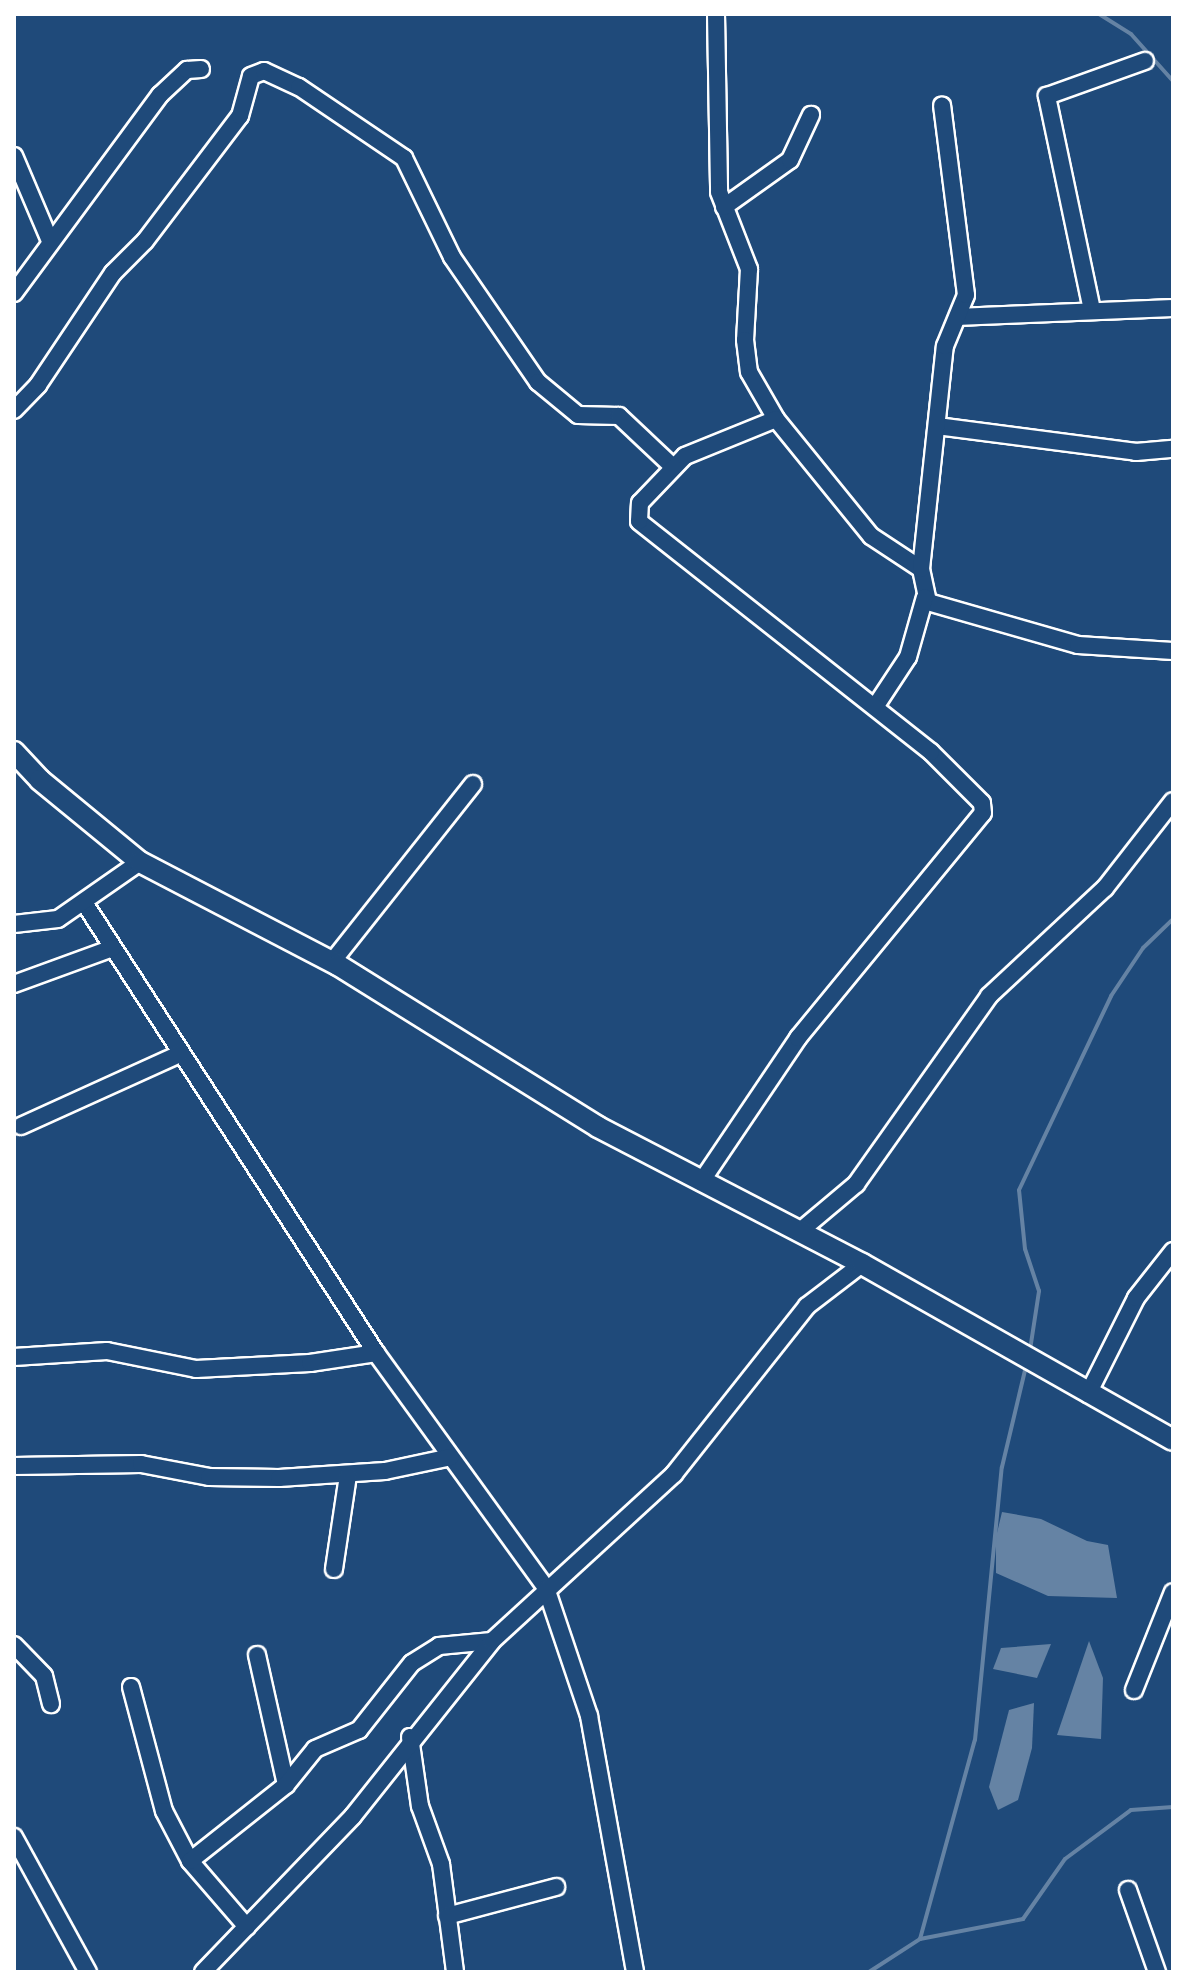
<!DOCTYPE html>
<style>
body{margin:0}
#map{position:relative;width:1187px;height:1986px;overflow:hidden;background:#1f4a7a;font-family:Delius,sans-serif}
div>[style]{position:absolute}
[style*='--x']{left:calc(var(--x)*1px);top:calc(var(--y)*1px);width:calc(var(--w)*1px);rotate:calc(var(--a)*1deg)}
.water>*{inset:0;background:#6583a4}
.stream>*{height:4px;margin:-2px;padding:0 2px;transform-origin:2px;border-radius:2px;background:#6583a4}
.roads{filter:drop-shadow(2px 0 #fff) drop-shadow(-2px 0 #fff) drop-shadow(0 2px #fff) drop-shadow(0 -2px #fff)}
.minor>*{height:16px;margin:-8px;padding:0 8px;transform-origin:8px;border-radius:8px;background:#1f4a7a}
.major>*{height:20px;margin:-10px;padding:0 10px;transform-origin:10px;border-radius:10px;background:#1f4a7a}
span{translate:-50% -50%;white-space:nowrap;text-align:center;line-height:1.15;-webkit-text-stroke:6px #1f4a7a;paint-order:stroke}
.frame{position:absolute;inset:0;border:16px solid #fff;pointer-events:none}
</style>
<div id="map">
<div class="water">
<div style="clip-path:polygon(1002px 1512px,1041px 1519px,1087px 1541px,1108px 1545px,1117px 1598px,1048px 1596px,996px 1573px,996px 1537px)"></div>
<div style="clip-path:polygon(1089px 1641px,1103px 1678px,1101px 1739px,1057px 1735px)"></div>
<div style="clip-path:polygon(1051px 1644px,1037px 1678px,993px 1669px,1001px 1648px)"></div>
<div style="clip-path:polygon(1034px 1703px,1032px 1748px,1018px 1800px,998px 1810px,989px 1787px,1009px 1710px)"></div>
</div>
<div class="stream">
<div style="--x:1099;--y:14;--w:38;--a:32"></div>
<div style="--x:1131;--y:34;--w:63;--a:48.2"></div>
<div style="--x:1030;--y:1350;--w:60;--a:-81.3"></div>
<div style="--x:1039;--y:1291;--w:44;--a:-108.4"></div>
<div style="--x:1025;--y:1249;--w:59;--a:-95.8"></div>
<div style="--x:1019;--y:1190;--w:215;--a:-64.6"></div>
<div style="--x:1111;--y:996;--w:58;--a:-56.3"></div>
<div style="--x:1143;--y:948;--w:42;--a:-44"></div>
<div style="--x:920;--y:1939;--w:206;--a:-74.6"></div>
<div style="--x:975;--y:1740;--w:274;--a:-84.4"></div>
<div style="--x:1002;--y:1467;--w:104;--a:-76.6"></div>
<div style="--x:869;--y:1972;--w:61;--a:-32.9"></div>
<div style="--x:920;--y:1939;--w:105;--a:-11"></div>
<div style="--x:1023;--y:1919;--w:73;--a:-55"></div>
<div style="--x:1065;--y:1859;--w:82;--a:-36.6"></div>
<div style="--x:1131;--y:1810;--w:42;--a:-4.1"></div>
</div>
<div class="roads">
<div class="minor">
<div style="--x:716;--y:14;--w:178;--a:89"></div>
<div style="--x:719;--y:192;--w:83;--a:68.7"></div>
<div style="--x:749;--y:269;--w:71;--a:93.2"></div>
<div style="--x:745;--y:340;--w:32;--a:83"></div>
<div style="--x:749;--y:372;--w:54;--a:60.1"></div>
<div style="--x:776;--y:419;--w:151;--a:50.9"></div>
<div style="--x:871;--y:536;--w:60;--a:33.4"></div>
<div style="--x:921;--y:569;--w:34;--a:78"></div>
<div style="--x:928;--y:602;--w:156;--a:16"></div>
<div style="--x:1078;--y:645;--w:95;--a:3.6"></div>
<div style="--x:14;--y:156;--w:92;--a:67"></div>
<div style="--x:724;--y:207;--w:81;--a:-35.5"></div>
<div style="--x:790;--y:160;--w:50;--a:-65"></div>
<div style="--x:14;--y:293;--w:246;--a:-53.6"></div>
<div style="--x:160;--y:95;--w:37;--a:-43"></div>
<div style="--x:187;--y:70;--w:14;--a:-4"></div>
<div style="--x:1092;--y:310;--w:219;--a:-101.9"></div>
<div style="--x:1047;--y:96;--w:104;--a:-19.7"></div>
<div style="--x:958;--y:317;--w:213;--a:-2.4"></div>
<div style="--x:14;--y:410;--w:35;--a:-46"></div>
<div style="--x:38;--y:385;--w:135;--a:-56.2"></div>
<div style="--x:113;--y:273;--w:45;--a:-45"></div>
<div style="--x:145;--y:241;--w:157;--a:-52.8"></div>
<div style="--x:240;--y:116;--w:41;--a:-74.6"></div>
<div style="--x:251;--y:76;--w:14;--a:-21"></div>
<div style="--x:264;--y:71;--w:38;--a:25"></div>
<div style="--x:299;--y:87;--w:127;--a:34.1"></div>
<div style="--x:404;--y:158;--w:110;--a:64.1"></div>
<div style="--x:452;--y:257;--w:152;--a:55.5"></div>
<div style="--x:538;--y:382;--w:52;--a:39.5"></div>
<div style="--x:578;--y:415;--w:41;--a:1.4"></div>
<div style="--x:619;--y:416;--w:73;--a:43.3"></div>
<div style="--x:937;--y:426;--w:201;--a:7.4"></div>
<div style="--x:1136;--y:452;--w:37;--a:-5"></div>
<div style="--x:921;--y:569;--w:224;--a:-83.9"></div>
<div style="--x:945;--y:346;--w:55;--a:-67.6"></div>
<div style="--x:966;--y:295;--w:191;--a:-97.2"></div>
<div style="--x:875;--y:707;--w:60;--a:-56.6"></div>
<div style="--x:908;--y:657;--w:62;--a:-74.2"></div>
<div style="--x:85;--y:904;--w:535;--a:57.05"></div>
<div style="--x:376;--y:1353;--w:290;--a:54.1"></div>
<div style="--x:546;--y:1588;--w:135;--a:71.4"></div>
<div style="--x:589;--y:1716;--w:260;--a:79.8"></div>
<div style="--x:14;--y:924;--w:44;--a:-6.5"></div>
<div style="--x:58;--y:919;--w:100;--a:-34.8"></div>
<div style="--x:332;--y:962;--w:227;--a:-51.6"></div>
<div style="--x:14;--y:984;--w:105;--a:-20"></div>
<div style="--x:21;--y:1126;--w:175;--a:-24.4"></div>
<div style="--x:701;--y:1182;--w:174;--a:-56"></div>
<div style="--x:798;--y:1038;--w:291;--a:-50.6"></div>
<div style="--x:983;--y:813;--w:10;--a:-96"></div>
<div style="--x:982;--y:803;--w:72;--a:-135"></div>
<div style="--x:931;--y:752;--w:372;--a:-141.7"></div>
<div style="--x:639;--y:521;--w:18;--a:-87"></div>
<div style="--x:640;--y:503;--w:65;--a:-46.2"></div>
<div style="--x:685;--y:456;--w:98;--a:-22.1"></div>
<div style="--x:799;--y:1232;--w:75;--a:-40.1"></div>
<div style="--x:856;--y:1184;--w:230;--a:-54.7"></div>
<div style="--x:989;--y:996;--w:158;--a:-43"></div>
<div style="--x:1105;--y:888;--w:110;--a:-52"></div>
<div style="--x:14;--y:1357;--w:93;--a:-3.7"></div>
<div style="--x:107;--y:1351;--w:91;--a:11.4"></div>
<div style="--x:196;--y:1369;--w:114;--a:-3"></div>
<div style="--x:310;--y:1363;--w:67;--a:-8.6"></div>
<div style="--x:1088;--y:1394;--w:107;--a:-63.4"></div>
<div style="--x:1136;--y:1298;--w:60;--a:-51.8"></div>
<div style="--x:14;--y:1466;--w:127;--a:-0.9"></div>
<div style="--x:141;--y:1464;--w:69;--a:10.8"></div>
<div style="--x:209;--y:1477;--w:70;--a:0.8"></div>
<div style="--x:279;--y:1478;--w:106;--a:-3.8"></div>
<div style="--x:385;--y:1471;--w:67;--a:-12"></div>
<div style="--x:334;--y:1569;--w:95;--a:-81.5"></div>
<div style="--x:14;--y:1645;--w:43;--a:45.9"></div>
<div style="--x:44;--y:1676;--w:29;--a:76"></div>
<div style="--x:257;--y:1655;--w:133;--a:77.4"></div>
<div style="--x:131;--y:1687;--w:128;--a:75.1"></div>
<div style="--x:164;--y:1811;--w:56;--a:62.5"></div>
<div style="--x:190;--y:1861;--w:87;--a:49.2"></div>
<div style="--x:1134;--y:1690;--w:105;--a:-68.3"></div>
<div style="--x:410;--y:1737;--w:70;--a:81.8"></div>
<div style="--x:420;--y:1806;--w:62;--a:70.1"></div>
<div style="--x:441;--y:1864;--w:109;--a:82.6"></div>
<div style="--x:14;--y:1837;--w:154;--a:61.3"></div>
<div style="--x:190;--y:1861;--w:122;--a:-38.4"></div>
<div style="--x:286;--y:1785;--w:46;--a:-51.1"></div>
<div style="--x:315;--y:1749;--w:48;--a:-23.4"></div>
<div style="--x:359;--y:1730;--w:85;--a:-51.7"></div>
<div style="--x:412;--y:1663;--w:32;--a:-32"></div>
<div style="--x:439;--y:1646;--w:53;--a:-5.4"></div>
<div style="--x:1128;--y:1890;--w:87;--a:70.5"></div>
<div style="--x:447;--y:1916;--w:113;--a:-14.9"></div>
<div style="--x:203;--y:1972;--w:216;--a:-46.1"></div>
<div style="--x:353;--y:1816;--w:223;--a:-51.5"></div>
<div style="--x:492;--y:1641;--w:247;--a:-42.5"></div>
<div style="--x:674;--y:1474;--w:214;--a:-51.6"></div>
<div style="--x:807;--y:1306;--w:69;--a:-37.4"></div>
</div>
<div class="major">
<div style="--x:14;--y:752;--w:38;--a:47"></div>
<div style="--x:40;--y:780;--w:129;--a:39.4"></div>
<div style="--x:140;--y:862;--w:223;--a:27.5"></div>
<div style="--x:338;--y:965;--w:306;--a:31.9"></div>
<div style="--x:598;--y:1127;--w:297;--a:27.4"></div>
<div style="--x:862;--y:1264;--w:357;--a:29.5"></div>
</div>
</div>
<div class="frame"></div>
</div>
